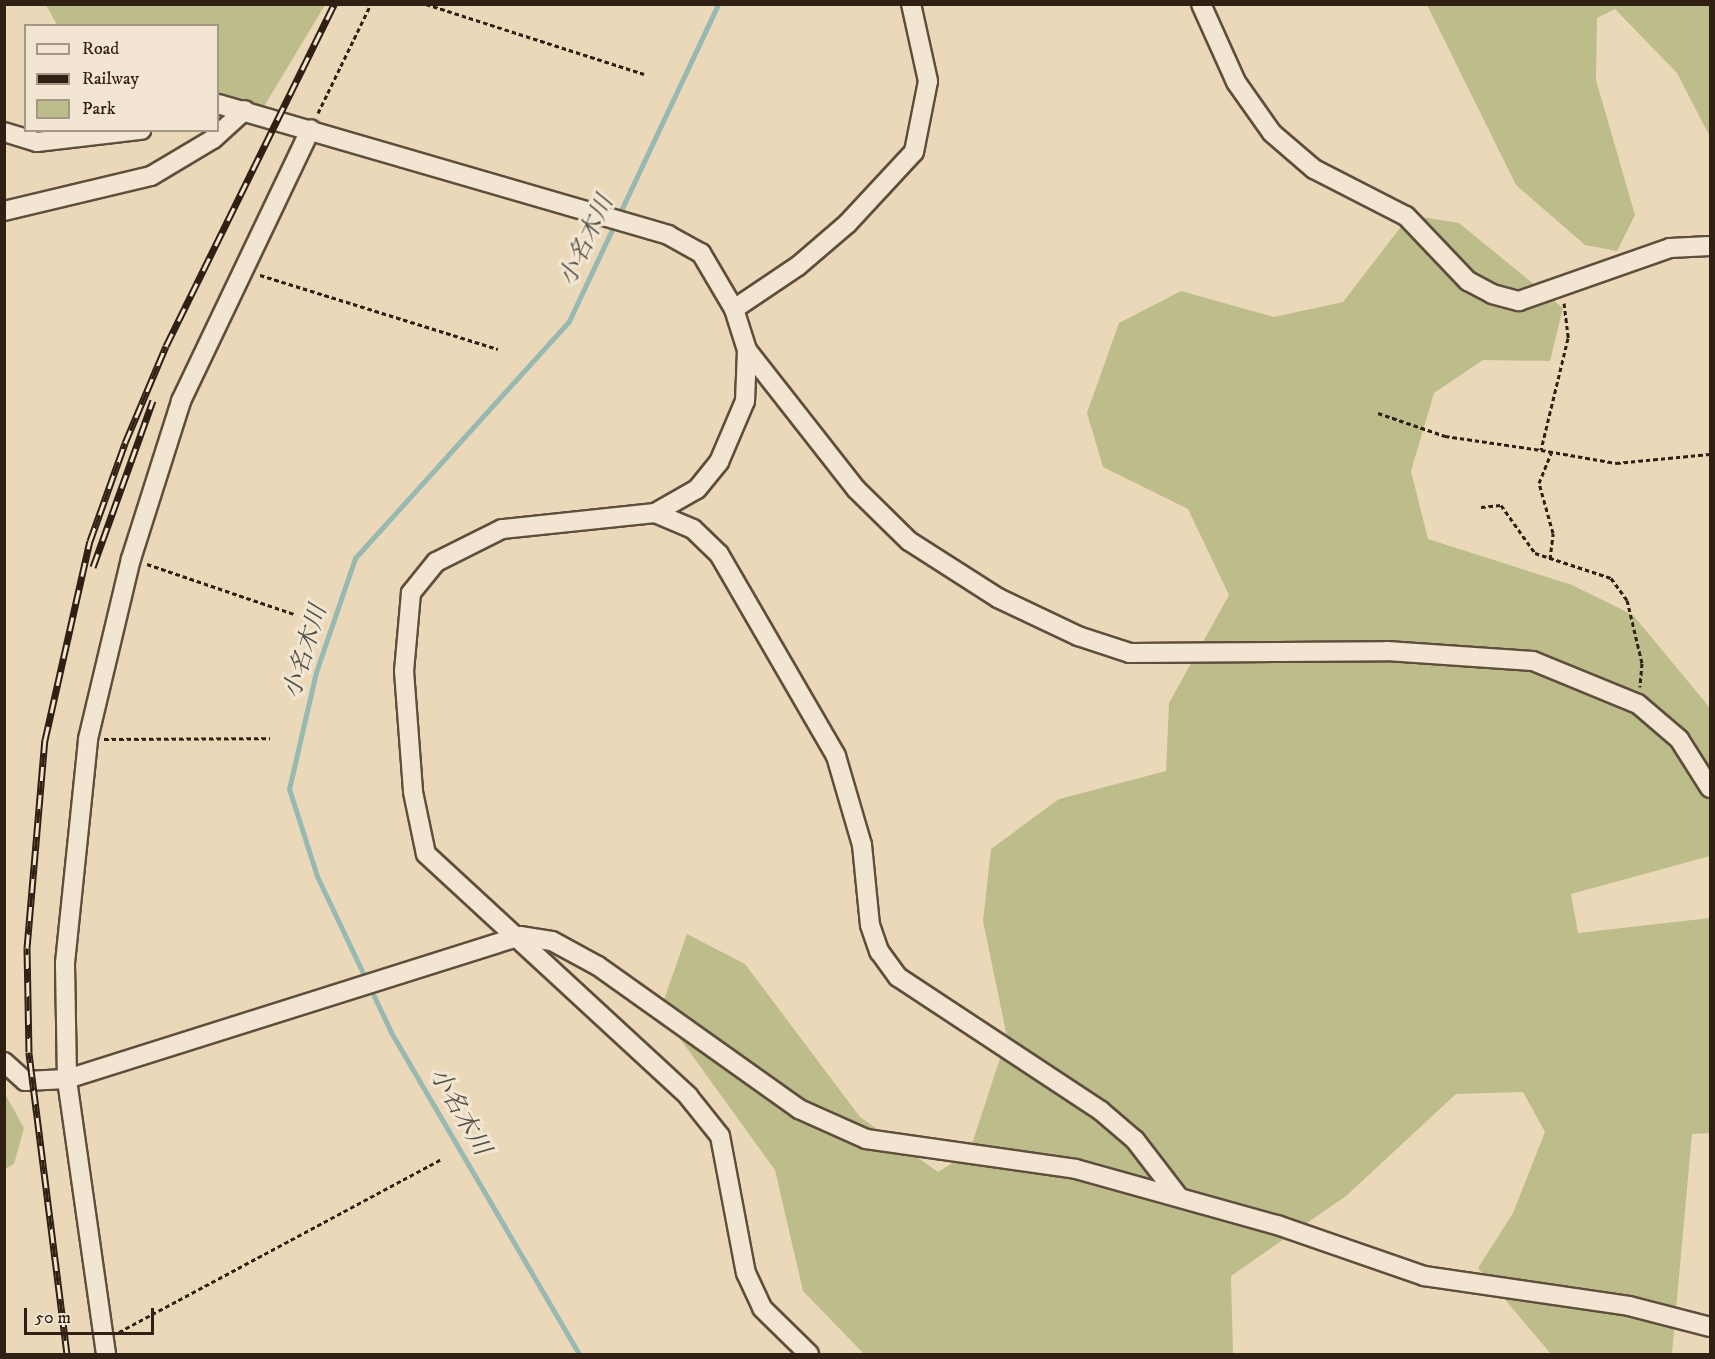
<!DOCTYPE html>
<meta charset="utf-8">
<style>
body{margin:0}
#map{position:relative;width:1715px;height:1359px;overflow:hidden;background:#ebd8b9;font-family:"IM FELL DW Pica","Noto Serif JP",serif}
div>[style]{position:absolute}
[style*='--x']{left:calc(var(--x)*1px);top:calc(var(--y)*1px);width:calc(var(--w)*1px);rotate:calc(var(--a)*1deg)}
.green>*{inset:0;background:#bdbd8b}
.stream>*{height:5px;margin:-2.5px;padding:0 2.5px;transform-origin:2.5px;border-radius:2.5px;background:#98b9b2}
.path>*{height:3px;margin-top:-1.5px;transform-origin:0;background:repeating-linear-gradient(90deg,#302013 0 4.5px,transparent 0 7.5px)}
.roads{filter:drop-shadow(2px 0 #5f4e3c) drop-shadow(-2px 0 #5f4e3c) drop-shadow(0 2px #5f4e3c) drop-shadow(0 -2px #5f4e3c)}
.minor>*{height:18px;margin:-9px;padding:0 9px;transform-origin:9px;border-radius:9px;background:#f2e6d2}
.rail>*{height:7px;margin-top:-3.5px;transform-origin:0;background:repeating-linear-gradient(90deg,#f2e6d2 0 14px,#302013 0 28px);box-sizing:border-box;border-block:2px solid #302013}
span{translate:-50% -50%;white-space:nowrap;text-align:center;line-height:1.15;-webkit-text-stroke:6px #f2e6d2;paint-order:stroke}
.water-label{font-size:24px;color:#4f4e43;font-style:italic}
.frame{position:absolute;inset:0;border:6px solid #302013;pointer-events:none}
.legend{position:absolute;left:24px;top:24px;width:195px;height:108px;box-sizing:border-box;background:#f2e6d2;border:2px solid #a49786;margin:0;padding:8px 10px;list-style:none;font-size:18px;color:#302013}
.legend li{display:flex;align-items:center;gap:12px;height:30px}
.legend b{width:30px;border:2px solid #a49786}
.scale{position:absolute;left:24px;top:1308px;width:130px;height:27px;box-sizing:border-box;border:3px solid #302013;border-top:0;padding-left:8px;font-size:18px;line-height:21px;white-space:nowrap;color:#302013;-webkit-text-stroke:4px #f2e6d2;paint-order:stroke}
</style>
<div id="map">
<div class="green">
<div style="clip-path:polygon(46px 5px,325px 5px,263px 108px,218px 96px,218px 26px,57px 25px)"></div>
<div style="clip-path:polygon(1427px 5px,1710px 5px,1710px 137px,1677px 73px,1615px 9px,1597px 18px,1596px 80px,1635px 215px,1617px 251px,1585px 245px,1516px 185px)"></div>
<div style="clip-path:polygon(1410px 215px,1459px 223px,1563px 308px,1550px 361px,1483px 360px,1434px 393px,1411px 471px,1428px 539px,1572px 585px,1633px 615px,1710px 708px,1710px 856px,1571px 894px,1578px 933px,1710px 918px,1710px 1133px,1692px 1134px,1672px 1354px,1551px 1354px,1478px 1268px,1513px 1213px,1545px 1132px,1523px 1092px,1456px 1094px,1346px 1196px,1231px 1276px,1233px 1354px,864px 1354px,803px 1291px,775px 1170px,660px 1011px,687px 934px,745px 964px,860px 1117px,938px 1172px,969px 1153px,1007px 1037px,983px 921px,991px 849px,1059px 799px,1166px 771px,1169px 703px,1229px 595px,1188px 509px,1103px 467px,1087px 413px,1119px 323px,1181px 291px,1274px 317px,1343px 302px)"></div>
<div style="clip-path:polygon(4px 1092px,24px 1128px,14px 1164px,5px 1169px)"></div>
</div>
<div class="stream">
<div style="--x:579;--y:1354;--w:373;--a:-120.3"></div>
<div style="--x:391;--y:1032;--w:173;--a:-115.4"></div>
<div style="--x:317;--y:876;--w:91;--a:-107.8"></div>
<div style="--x:289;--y:789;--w:120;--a:-77"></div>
<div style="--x:316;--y:672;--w:120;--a:-71.1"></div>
<div style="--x:355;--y:558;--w:319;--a:-47.9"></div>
<div style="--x:569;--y:321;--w:350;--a:-64.8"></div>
</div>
<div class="path">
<div style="--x:426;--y:4;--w:229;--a:17.8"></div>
<div style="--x:318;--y:113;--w:121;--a:-64.1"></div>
<div style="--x:260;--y:275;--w:249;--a:17.3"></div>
<div style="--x:1564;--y:303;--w:35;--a:83"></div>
<div style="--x:1568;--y:338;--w:115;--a:103.6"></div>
<div style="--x:1541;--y:450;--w:76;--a:9.8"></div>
<div style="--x:1616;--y:463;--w:94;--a:-5.5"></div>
<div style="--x:1378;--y:413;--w:71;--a:18.9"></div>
<div style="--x:1445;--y:436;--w:97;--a:8.3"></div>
<div style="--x:1481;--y:507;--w:20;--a:-6"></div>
<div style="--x:1501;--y:505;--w:59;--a:54.7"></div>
<div style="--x:1535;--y:553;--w:80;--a:18.2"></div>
<div style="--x:1611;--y:578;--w:27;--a:54"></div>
<div style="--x:1627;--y:600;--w:65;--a:76.6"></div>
<div style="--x:1642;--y:663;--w:24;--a:95"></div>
<div style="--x:1550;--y:559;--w:26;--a:-83"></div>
<div style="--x:1553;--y:533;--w:52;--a:-105.6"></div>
<div style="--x:1539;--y:483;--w:32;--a:-68"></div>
<div style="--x:147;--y:564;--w:155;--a:18.8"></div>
<div style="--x:104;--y:739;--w:166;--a:-0.3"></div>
<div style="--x:119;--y:1332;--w:366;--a:-28.2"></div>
</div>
<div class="roads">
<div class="minor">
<div style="--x:1201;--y:4;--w:85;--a:65.8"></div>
<div style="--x:1236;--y:82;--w:62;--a:54.8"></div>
<div style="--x:1272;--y:133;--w:55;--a:40.6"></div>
<div style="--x:1314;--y:169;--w:103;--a:27.1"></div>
<div style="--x:1406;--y:216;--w:90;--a:46.4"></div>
<div style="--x:1468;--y:281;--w:27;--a:28"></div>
<div style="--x:1492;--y:294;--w:28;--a:15"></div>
<div style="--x:1519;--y:301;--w:160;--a:-19.3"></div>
<div style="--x:1670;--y:248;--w:40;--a:-2.9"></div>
<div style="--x:218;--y:104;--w:469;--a:16.2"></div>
<div style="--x:668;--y:235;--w:38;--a:29"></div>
<div style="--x:701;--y:253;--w:65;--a:59.5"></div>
<div style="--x:734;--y:309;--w:43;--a:72.4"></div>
<div style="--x:747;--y:350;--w:51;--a:92.2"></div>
<div style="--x:745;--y:401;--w:66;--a:113.1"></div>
<div style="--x:719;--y:462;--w:35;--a:129"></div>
<div style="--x:697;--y:489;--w:48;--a:150.3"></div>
<div style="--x:655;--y:513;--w:154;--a:174"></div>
<div style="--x:502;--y:529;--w:74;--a:153.4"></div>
<div style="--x:436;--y:562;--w:40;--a:129"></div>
<div style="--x:411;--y:593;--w:78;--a:95.1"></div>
<div style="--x:404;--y:671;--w:121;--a:85.7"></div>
<div style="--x:413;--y:792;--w:63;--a:78.2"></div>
<div style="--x:426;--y:854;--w:357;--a:42.7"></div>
<div style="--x:688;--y:1096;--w:51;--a:51.3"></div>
<div style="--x:720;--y:1136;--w:139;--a:79.3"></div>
<div style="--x:746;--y:1273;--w:38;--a:65"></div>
<div style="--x:762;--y:1308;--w:66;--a:44.4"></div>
<div style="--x:4;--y:132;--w:34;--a:17"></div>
<div style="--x:37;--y:142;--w:105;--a:-6.6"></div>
<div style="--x:4;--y:211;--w:151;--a:-13.4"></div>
<div style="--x:151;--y:176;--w:72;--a:-30.8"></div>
<div style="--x:213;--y:139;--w:43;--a:-42.2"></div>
<div style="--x:734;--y:309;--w:77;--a:-33.9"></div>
<div style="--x:798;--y:266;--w:65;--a:-40.6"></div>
<div style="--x:847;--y:224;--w:98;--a:-47.1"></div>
<div style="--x:914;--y:152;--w:72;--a:-78.8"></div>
<div style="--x:928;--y:81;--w:79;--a:-102.4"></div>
<div style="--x:747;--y:350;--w:177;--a:51.9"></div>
<div style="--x:856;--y:489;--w:74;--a:44.5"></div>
<div style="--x:909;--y:541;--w:106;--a:32.6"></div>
<div style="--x:998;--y:598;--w:89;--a:25.4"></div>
<div style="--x:1078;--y:636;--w:55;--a:18.1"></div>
<div style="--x:1130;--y:653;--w:257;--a:-0.4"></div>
<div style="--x:1387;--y:651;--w:146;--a:3.9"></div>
<div style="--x:1533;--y:661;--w:113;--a:22.3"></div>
<div style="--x:1638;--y:704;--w:54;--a:40.5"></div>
<div style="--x:1679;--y:739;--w:58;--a:57.7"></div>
<div style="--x:655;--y:513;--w:41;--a:22.8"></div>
<div style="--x:693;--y:529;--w:36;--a:44"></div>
<div style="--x:719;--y:554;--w:233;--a:59.9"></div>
<div style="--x:836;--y:756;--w:93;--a:73.7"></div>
<div style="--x:862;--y:845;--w:80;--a:84.3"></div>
<div style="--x:870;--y:925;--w:28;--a:71"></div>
<div style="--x:879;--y:951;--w:32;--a:54"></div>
<div style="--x:898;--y:977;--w:243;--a:33.4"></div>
<div style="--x:1101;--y:1111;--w:45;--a:40.5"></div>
<div style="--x:1135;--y:1140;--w:71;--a:52.5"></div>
<div style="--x:4;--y:1062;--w:28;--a:42"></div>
<div style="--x:25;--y:1081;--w:42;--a:-2.7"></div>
<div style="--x:67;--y:1079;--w:475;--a:-17.5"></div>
<div style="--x:520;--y:936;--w:32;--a:9"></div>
<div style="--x:552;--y:941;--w:52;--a:28.5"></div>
<div style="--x:598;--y:966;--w:247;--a:35.4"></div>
<div style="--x:799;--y:1109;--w:73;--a:24.1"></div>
<div style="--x:866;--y:1139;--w:212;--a:8.1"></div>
<div style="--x:1076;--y:1169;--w:209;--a:15.6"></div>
<div style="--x:1277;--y:1225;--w:156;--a:19.1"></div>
<div style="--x:1424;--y:1276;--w:207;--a:8.3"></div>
<div style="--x:1629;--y:1306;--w:84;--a:14.5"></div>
<div style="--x:106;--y:1354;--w:278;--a:-98.1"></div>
<div style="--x:67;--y:1079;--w:116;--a:-91"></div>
<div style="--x:65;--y:963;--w:225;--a:-84.1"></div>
<div style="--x:88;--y:739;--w:185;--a:-76.6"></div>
<div style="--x:131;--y:559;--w:166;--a:-72.4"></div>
<div style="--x:181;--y:401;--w:301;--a:-64.5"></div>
</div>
</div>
<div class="rail">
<div style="--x:93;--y:567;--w:177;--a:-70.2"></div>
<div style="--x:67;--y:1354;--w:304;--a:-97.2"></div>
<div style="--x:29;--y:1052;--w:104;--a:-91.1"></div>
<div style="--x:27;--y:948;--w:209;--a:-85.1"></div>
<div style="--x:45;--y:740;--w:204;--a:-77.3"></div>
<div style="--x:90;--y:541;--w:104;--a:-70.3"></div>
<div style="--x:125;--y:443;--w:105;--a:-67.1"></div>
<div style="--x:166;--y:346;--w:381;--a:-63.8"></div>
</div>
<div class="water-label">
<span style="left:587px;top:241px;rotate:-65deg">小名木川</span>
<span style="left:306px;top:652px;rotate:-73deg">小名木川</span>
<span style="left:459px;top:1112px;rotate:60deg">小名木川</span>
</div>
<div class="frame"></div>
<ul class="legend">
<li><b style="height:8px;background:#f2e6d2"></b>Road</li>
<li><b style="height:8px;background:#302013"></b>Railway</li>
<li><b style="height:16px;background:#bdbd8b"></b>Park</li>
</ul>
<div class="scale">50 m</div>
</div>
